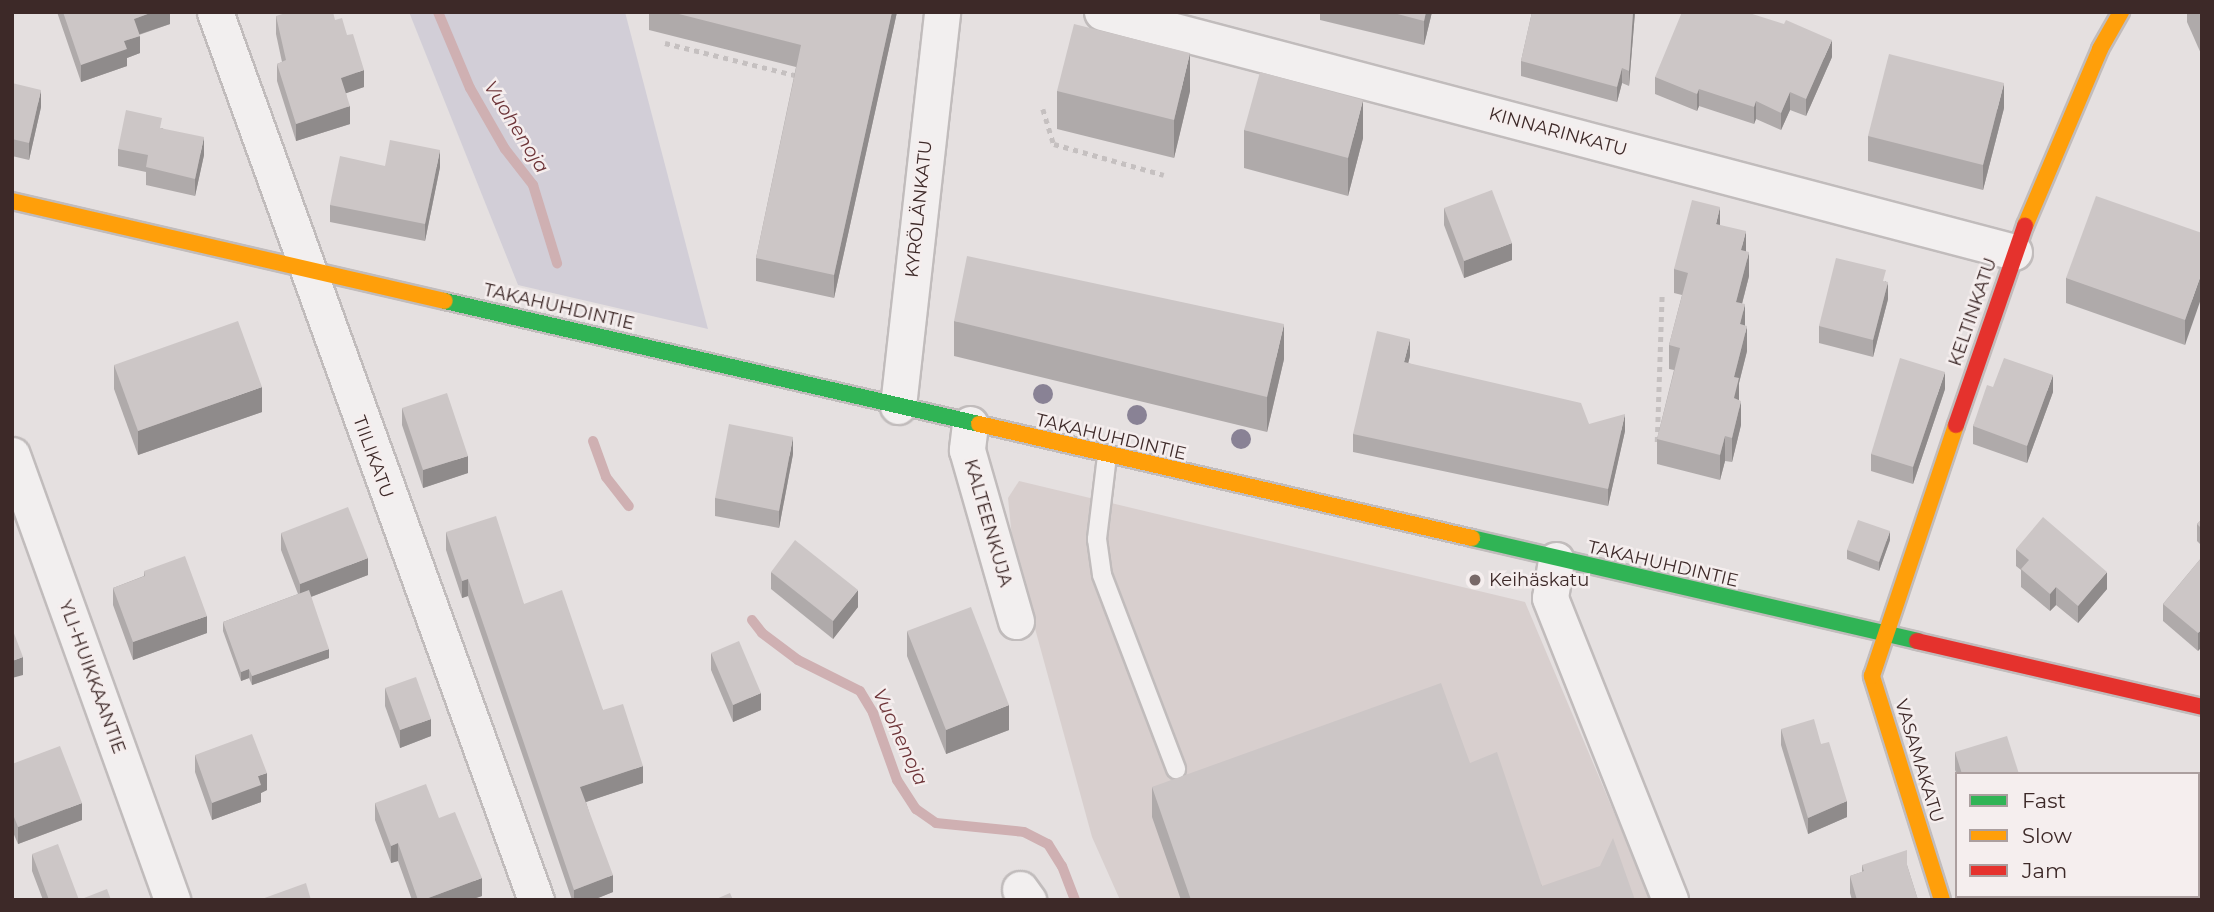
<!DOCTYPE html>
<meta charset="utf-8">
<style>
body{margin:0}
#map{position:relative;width:2214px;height:912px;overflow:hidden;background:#e5e0e0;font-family:Montserrat,sans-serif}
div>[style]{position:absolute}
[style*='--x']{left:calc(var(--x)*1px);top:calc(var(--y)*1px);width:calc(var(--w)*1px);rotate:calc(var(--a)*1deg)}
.built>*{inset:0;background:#d8cfce}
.green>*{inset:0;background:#d2ced7}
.stream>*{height:10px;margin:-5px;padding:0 5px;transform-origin:5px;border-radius:5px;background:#cfb0b2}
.path>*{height:4.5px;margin-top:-2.25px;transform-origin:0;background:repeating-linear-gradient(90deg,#c5c0c0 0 5px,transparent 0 10px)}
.roads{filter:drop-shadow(2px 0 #c1bcbc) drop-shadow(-2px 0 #c1bcbc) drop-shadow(0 2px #c1bcbc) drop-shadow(0 -2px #c1bcbc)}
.lane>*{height:18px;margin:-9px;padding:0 9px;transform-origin:9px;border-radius:9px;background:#f2efef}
.street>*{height:35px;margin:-17.5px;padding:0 17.5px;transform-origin:17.5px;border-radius:17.5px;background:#f2efef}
.fast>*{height:16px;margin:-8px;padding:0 8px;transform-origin:8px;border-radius:8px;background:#30b455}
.slow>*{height:16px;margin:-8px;padding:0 8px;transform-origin:8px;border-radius:8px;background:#ff9f0a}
.jam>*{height:16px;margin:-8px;padding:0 8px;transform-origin:8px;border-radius:8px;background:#e5322d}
.trees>*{width:20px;height:20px;margin:-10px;border-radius:50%;background:#898295}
.wall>*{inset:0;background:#afaaaa}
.shaded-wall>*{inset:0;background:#8f8b8b}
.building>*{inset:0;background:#ccc6c6}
.dots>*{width:19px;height:19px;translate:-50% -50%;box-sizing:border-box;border:4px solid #f5eeee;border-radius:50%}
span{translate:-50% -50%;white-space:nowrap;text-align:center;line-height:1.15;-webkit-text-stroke:5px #f5eeee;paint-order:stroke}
.street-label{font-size:18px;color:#3d2928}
.poi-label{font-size:18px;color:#3d2928}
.left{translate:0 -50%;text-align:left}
.water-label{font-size:19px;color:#6e3539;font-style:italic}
.frame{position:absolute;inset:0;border:14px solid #3d2928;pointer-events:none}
.legend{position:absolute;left:1955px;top:772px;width:245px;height:126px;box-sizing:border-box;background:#f5eeee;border:2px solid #ab9f9f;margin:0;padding:9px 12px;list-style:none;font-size:21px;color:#3d2928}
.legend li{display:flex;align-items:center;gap:14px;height:35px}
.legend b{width:35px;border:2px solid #ab9f9f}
</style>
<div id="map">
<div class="built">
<div style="clip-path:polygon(1019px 481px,1525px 602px,1651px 900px,1120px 900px,1092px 837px,1013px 548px,1008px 498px)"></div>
</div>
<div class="green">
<div style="clip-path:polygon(409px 12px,625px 12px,708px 329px,518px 285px)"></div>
</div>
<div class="stream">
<div style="--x:438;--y:12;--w:82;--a:67.2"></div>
<div style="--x:470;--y:88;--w:70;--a:60.2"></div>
<div style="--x:505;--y:149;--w:46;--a:52.1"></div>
<div style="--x:533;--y:185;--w:82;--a:72.9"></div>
<div style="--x:593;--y:441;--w:38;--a:70"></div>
<div style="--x:606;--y:477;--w:37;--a:52"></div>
<div style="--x:752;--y:620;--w:16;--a:52"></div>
<div style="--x:762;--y:633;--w:45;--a:36.9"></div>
<div style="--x:798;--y:660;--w:69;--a:26.6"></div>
<div style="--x:860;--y:691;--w:26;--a:59"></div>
<div style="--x:873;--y:713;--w:71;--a:70.3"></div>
<div style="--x:897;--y:780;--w:35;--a:57"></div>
<div style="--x:916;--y:809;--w:24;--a:35"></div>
<div style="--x:936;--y:823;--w:88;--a:5.8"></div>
<div style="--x:1024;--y:832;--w:27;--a:27"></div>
<div style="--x:1048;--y:844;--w:26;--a:58"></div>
<div style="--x:1062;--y:866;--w:36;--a:69"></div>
</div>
<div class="path">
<div style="--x:665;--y:43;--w:137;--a:13.9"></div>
<div style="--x:1043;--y:109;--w:37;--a:73"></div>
<div style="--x:1054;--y:144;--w:114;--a:15.7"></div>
<div style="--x:1657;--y:442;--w:149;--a:-88.1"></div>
</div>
<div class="roads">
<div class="lane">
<div style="--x:1107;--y:456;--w:84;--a:96.9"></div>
<div style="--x:1097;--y:539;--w:36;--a:82"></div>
<div style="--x:1102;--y:575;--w:208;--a:69.1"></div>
</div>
<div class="street">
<div style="--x:215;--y:12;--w:944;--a:70.13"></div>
<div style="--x:1102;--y:12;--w:943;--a:14.74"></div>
<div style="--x:898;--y:406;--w:396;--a:-83.6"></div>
<div style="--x:970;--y:424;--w:26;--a:97"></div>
<div style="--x:967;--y:450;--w:178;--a:74"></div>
<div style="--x:12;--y:455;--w:473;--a:70.2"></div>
<div style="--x:1556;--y:560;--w:38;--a:99"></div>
<div style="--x:1550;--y:598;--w:325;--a:68.3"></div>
<div style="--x:1020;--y:889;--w:14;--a:54"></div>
</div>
<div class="fast">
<div style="--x:445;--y:301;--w:548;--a:12.97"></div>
<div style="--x:1472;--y:538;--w:457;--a:13"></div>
</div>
<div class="slow">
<div style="--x:12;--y:201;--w:444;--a:13"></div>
<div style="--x:2025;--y:226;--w:192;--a:-67"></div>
<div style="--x:2100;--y:49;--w:43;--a:-60.4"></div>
<div style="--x:979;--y:424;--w:506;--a:13.02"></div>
<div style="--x:1942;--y:900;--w:235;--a:-107.4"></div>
<div style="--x:1872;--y:676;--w:265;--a:-71.5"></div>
</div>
<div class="jam">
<div style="--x:1956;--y:425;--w:211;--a:-70.9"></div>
<div style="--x:1917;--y:641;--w:293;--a:13"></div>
</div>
</div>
<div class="trees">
<div style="left:1043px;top:394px"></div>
<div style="left:1137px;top:415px"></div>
<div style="left:1241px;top:439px"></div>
</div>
<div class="wall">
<div style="clip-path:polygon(57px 12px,170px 12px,170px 24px,139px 35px,140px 53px,127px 58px,127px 66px,81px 82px)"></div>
<div style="clip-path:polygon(649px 12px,897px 12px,834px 298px,756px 281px,756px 258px,796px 67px,649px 30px)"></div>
<div style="clip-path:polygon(1320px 12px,1432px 12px,1424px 45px,1320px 20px)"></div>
<div style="clip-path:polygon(1532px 12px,1635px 12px,1629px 86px,1622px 83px,1617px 102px,1521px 76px,1521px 61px)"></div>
<div style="clip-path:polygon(2187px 12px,2202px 12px,2202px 56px,2187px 22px)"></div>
<div style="clip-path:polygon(276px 16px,335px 20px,364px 87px,346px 93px,350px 124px,296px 141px,277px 81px,277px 64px,282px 62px,276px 34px)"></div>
<div style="clip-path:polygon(1832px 57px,1806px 116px,1790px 110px,1781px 130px,1756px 119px,1754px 124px,1699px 106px,1697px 111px,1655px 94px,1655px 77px)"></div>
<div style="clip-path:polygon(12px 83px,41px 107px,29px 160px,12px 156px)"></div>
<div style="clip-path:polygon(1057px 91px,1190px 91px,1174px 158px,1057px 129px)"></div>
<div style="clip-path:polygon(2004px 108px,1983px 190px,1868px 161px,1868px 136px)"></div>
<div style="clip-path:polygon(162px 128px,204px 155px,195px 196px,146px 185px,146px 172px,118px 166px,118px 149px)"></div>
<div style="clip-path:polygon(1244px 130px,1363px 138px,1348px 196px,1244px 168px)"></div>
<div style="clip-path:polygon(385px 166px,440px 167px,425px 241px,330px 222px,330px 205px)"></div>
<div style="clip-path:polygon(1444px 208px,1512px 260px,1464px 278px,1444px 225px)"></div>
<div style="clip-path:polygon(1720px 225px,1746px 251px,1749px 276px,1742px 304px,1747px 351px,1739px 383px,1739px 400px,1741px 425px,1732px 462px,1725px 461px,1720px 480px,1657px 464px,1657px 439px,1674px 370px,1669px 369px,1669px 345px,1682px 295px,1674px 293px,1674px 269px)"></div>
<div style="clip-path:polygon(2202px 233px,2185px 345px,2066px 303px,2066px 278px)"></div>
<div style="clip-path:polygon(1886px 281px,1888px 299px,1873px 357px,1819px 343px,1819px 326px)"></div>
<div style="clip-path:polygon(954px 321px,1284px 359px,1267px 432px,954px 356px)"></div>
<div style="clip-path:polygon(1410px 356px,1408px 363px,1589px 424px,1625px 431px,1608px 506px,1353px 452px,1353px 434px)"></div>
<div style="clip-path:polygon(114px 365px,262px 412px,138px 455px,114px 389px)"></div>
<div style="clip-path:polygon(1993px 387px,2053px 392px,2027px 463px,1973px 444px,1973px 426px)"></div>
<div style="clip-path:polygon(1945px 389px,1913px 484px,1871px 471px,1871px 454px)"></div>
<div style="clip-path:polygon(402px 408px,468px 473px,423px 488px,402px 425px)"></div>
<div style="clip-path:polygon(793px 454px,779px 528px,715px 516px,715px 498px)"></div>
<div style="clip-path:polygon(2202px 519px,2202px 546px,2197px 541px,2197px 524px)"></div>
<div style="clip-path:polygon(446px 532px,524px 604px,603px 710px,643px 783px,586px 802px,613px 892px,593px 900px,572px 900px,468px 596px,462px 598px,446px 550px)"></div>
<div style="clip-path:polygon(281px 533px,368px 575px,311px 597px,329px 658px,252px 685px,249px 678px,241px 681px,223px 631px,223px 622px,298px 594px,281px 550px)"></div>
<div style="clip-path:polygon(1890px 540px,1879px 571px,1847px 559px,1847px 550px)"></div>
<div style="clip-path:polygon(2016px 549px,2107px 589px,2078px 623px,2056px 605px,2050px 611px,2021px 587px,2021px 570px,2016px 566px)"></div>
<div style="clip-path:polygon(2202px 557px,2198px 651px,2163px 621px,2163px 604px)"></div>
<div style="clip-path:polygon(144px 571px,207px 633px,133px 660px,113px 605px,113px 588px,144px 576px)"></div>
<div style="clip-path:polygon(771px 572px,858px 607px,833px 639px,771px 589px)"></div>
<div style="clip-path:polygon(907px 631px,1009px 730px,946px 754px,907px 656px)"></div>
<div style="clip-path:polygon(711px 653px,761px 710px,733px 722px,711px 670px)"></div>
<div style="clip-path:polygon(385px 688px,431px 736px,400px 748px,385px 706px)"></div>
<div style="clip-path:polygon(1781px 729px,1821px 744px,1847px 817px,1808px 834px,1781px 745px)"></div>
<div style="clip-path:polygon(1955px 752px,2019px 774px,1957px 774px,1957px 775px,1955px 770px)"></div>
<div style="clip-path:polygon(195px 755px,267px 790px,261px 793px,261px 802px,212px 820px,195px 772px)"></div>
<div style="clip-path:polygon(1470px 763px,1542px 886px,1635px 900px,1181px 900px,1152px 817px,1152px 787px)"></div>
<div style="clip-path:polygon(12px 764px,82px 820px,18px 844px,12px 830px)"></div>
<div style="clip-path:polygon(375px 803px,439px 818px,482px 896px,470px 900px,412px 900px,398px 861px,391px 863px,375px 820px)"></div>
<div style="clip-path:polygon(32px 854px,79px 900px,111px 900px,43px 900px,32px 871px)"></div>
<div style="clip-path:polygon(1862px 865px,1907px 865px,1918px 900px,1852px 900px,1850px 893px,1850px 876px,1862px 872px)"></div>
<div style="clip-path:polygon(2109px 896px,2198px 896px,2202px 900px,2110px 900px)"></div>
</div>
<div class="shaded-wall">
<div style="clip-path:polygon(153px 12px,170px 12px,170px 24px,134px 36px,134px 19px)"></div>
<div style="clip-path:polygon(892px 12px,897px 12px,834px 298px,834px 275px)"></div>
<div style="clip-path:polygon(1426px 12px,1432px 12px,1424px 45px,1424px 21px)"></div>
<div style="clip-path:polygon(1633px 12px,1635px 12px,1629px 86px,1629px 71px)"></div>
<div style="clip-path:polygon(140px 36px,140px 53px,127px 58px,127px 66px,81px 82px,81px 65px,124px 41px)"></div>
<div style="clip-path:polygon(1832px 40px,1832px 57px,1806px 116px,1806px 99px)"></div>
<div style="clip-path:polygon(1190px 53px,1190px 91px,1174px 158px,1174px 120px)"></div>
<div style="clip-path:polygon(1622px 68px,1622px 83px,1617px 102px,1617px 87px)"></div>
<div style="clip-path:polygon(364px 70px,364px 87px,341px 95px,341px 78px)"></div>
<div style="clip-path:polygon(2004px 83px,2004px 108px,1983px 190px,1983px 165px)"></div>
<div style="clip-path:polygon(1699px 89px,1699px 106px,1697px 111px,1697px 94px)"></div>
<div style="clip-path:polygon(41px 90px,41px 107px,29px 160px,29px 143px)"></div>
<div style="clip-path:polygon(1790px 92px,1790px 110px,1781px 130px,1781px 113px)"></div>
<div style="clip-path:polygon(1363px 100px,1363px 138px,1348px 196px,1348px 158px)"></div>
<div style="clip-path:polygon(1756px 101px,1756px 119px,1754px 124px,1754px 107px)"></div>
<div style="clip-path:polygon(350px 106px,350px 124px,296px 141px,296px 124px)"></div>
<div style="clip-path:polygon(204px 137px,204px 155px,195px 196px,195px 179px)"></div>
<div style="clip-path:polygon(440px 150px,440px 167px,425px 241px,425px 224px)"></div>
<div style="clip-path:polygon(1720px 207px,1720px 231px,1716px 224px)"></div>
<div style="clip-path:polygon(1746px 231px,1746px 256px,1741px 250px)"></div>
<div style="clip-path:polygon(1512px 243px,1512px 260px,1464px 278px,1464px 261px)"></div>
<div style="clip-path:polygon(1749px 252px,1749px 276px,1736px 327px,1736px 302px)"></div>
<div style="clip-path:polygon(2202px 272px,2202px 296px,2185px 345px,2185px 320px)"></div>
<div style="clip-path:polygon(1888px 282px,1888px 299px,1873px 357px,1873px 340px)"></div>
<div style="clip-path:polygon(1745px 304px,1745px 329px,1740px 324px)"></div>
<div style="clip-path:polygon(1284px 324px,1284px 359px,1267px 432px,1267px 397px)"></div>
<div style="clip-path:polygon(1747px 326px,1747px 351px,1739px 383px,1739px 403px,1734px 423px,1734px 377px)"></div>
<div style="clip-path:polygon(1410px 339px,1410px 356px,1404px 380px,1404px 362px)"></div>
<div style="clip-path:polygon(1945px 372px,1945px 389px,1913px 484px,1913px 467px)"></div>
<div style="clip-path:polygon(2053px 375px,2053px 392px,2027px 463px,2027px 446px)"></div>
<div style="clip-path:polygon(262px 387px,262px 412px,138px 455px,138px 431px)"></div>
<div style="clip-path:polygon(1741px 401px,1741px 425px,1732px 462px,1732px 438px)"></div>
<div style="clip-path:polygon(1625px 414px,1625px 431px,1608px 506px,1608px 489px)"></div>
<div style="clip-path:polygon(1725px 436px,1725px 461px,1720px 480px,1720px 455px)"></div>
<div style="clip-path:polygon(793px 437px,793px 454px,779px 528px,779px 511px)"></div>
<div style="clip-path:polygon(468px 456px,468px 473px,423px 488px,423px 470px)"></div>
<div style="clip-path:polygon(1890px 531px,1890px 540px,1879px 571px,1879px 562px)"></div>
<div style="clip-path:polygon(368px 558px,368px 575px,300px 601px,300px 584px)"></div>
<div style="clip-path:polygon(2107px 572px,2107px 589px,2078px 623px,2078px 606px)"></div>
<div style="clip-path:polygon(468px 579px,468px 596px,462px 598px,462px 581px)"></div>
<div style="clip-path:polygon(2056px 587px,2056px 605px,2050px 611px,2050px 594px)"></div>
<div style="clip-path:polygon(858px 590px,858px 607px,833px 639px,833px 621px)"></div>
<div style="clip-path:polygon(207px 616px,207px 633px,133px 660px,133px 642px)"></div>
<div style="clip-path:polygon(2202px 629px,2202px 647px,2198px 651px,2198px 633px)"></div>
<div style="clip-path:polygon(329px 649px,329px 658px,252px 685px,252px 676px)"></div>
<div style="clip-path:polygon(23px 657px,23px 675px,12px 678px,12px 661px)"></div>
<div style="clip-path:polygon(249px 669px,249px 678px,241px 681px,241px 672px)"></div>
<div style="clip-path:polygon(761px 693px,761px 710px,733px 722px,733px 705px)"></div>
<div style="clip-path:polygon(1009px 705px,1009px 730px,946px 754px,946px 730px)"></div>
<div style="clip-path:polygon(431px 719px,431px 736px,400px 748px,400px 730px)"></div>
<div style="clip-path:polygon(643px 766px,643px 783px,580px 804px,580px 787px)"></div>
<div style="clip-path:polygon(267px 773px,267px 790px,261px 793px,261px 802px,212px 820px,212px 803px,258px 776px)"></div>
<div style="clip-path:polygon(1847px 801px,1847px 817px,1808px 834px,1808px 818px)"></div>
<div style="clip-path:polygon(82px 803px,82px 820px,18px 844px,18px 827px)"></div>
<div style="clip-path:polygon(398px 843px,398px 861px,391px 863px,391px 846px)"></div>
<div style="clip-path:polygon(613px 875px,613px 892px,593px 900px,574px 900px,574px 890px)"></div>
<div style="clip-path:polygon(482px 878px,482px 896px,470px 900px,423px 900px)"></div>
<div style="clip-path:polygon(2202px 889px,2202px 900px,2160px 900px,2174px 896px,2198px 896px,2198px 890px)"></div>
</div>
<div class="building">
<div style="clip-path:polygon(63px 12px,153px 12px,134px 19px,140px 36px,124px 41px,127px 49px,81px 65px)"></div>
<div style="clip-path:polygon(289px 12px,333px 12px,335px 20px,342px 18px,347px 35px,353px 34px,364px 70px,341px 78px,350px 106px,296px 124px,277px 64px,286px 60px,276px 16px)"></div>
<div style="clip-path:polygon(671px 12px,892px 12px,834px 275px,756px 258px,801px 45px)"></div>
<div style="clip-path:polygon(1390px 12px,1426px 12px,1424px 21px)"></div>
<div style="clip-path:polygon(1532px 12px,1633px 12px,1629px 71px,1622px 68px,1617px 87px,1521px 61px)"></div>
<div style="clip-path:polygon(1682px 12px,1746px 12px,1784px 24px,1786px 20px,1832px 40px,1806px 99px,1790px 92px,1781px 113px,1756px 101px,1754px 107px,1699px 89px,1697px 94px,1655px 77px)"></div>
<div style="clip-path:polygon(1074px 24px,1190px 53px,1174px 120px,1057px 91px)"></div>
<div style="clip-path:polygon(1889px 54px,2004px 83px,1983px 165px,1868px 136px)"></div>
<div style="clip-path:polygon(1260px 72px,1363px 100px,1348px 158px,1244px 130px)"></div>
<div style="clip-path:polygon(12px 83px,41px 90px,29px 143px,12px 139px)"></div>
<div style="clip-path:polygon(126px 110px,162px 118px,160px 128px,204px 137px,195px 179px,146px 167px,148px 155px,118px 149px)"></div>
<div style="clip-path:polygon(390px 140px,440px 150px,425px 224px,330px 205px,340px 156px,385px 166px)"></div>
<div style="clip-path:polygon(1492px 190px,1512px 243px,1464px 261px,1444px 208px)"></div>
<div style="clip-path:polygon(2096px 196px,2202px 233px,2202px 272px,2185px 320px,2066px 278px)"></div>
<div style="clip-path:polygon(1692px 200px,1720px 207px,1716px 224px,1746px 231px,1741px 250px,1749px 252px,1736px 302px,1745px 304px,1740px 324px,1747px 326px,1734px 377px,1739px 378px,1734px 398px,1741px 401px,1732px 438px,1725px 436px,1720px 455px,1657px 439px,1680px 348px,1669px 345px,1688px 273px,1674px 269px)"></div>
<div style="clip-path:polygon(967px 256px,1284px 324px,1267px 397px,954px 321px)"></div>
<div style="clip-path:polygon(1836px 258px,1886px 270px,1883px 281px,1888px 282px,1873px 340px,1819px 326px)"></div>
<div style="clip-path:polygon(238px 321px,262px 387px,138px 431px,114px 365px)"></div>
<div style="clip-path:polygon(1377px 331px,1410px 339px,1404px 362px,1581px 403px,1589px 424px,1625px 414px,1608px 489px,1353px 434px)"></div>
<div style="clip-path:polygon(1900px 358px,1945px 372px,1913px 467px,1871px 454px)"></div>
<div style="clip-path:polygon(2004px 358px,2053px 375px,2027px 446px,1973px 426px,1987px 385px,1993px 387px)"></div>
<div style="clip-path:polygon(447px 393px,468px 456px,423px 470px,402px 408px)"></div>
<div style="clip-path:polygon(729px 424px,793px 437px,779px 511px,715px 498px)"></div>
<div style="clip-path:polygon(348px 507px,368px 558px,300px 584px,281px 533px)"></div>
<div style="clip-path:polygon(496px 516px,524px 604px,562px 590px,603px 710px,623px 704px,643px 766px,580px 787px,613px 875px,574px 890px,468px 579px,462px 581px,446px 532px)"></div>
<div style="clip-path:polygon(2043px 517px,2107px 572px,2078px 606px,2056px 587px,2050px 594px,2021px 569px,2029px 560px,2016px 549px)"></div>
<div style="clip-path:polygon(2202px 519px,2202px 529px,2197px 524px)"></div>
<div style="clip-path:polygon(1858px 520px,1890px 531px,1879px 562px,1847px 550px)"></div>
<div style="clip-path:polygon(795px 540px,858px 590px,833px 621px,771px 572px)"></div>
<div style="clip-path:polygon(185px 556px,207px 616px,133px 642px,113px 588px,145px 576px,144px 571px)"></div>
<div style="clip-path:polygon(2202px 557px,2202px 629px,2198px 633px,2163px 604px)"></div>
<div style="clip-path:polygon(309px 590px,329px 649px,252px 676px,249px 669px,241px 672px,223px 622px)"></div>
<div style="clip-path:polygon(971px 607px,1009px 705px,946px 730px,907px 631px)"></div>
<div style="clip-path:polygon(12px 628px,23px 657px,12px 661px)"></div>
<div style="clip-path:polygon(739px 641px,761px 693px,733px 705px,711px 653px)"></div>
<div style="clip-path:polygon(416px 677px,431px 719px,400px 730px,385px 688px)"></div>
<div style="clip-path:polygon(1441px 683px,1470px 763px,1497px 752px,1542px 886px,1600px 866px,1613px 838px,1635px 900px,1191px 900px,1152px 787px)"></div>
<div style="clip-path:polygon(1814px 719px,1821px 744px,1829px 742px,1847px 801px,1808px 818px,1781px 729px)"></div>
<div style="clip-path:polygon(252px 734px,267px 773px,258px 776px,261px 785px,212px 803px,195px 755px)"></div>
<div style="clip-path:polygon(2007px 736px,2019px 774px,1962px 774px,1955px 752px)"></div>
<div style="clip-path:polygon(60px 746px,82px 803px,18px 827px,12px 812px,12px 764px)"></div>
<div style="clip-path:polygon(426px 784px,439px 818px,455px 812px,482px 878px,423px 900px,418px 900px,398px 843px,391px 846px,375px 803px)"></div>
<div style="clip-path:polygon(2202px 834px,2202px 889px,2198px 890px,2198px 835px)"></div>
<div style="clip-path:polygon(58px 844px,79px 900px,107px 889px,111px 900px,49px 900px,32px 854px)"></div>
<div style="clip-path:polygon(1907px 850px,1907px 865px,1918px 900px,1857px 900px,1850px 876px,1864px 871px,1862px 865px)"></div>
<div style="clip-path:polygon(306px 883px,311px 900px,259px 900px)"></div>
<div style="clip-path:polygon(730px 893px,733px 900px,714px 900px)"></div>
<div style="clip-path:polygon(2049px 896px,2080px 896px,2081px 900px,2050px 900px)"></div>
<div style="clip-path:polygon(2114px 896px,2174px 896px,2160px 900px,2115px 900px)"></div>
</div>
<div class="dots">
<div style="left:1475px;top:580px;background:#786968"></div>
</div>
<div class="street-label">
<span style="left:1558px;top:132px;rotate:15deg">KINNARINKATU</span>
<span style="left:919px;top:209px;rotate:-84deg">KYRÖLÄNKATU</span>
<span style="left:559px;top:307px;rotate:13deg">TAKAHUHDINTIE</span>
<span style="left:1973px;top:312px;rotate:-71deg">KELTINKATU</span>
<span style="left:1111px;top:437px;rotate:13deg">TAKAHUHDINTIE</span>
<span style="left:373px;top:457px;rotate:70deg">TIILIKATU</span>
<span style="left:988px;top:523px;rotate:74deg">KALTEENKUJA</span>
<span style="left:1663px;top:564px;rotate:13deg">TAKAHUHDINTIE</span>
<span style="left:92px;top:677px;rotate:70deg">YLI-HUIKKAANTIE</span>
<span style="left:1919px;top:761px;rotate:73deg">VASAMAKATU</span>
</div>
<div class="poi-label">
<span class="left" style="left:1489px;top:580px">Keihäskatu</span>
</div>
<div class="water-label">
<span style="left:516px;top:127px;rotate:58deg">Vuohenoja</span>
<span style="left:900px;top:737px;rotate:65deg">Vuohenoja</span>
</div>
<div class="frame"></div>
<ul class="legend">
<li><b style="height:9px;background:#30b455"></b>Fast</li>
<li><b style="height:9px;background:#ff9f0a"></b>Slow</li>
<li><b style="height:9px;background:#e5322d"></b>Jam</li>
</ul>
</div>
